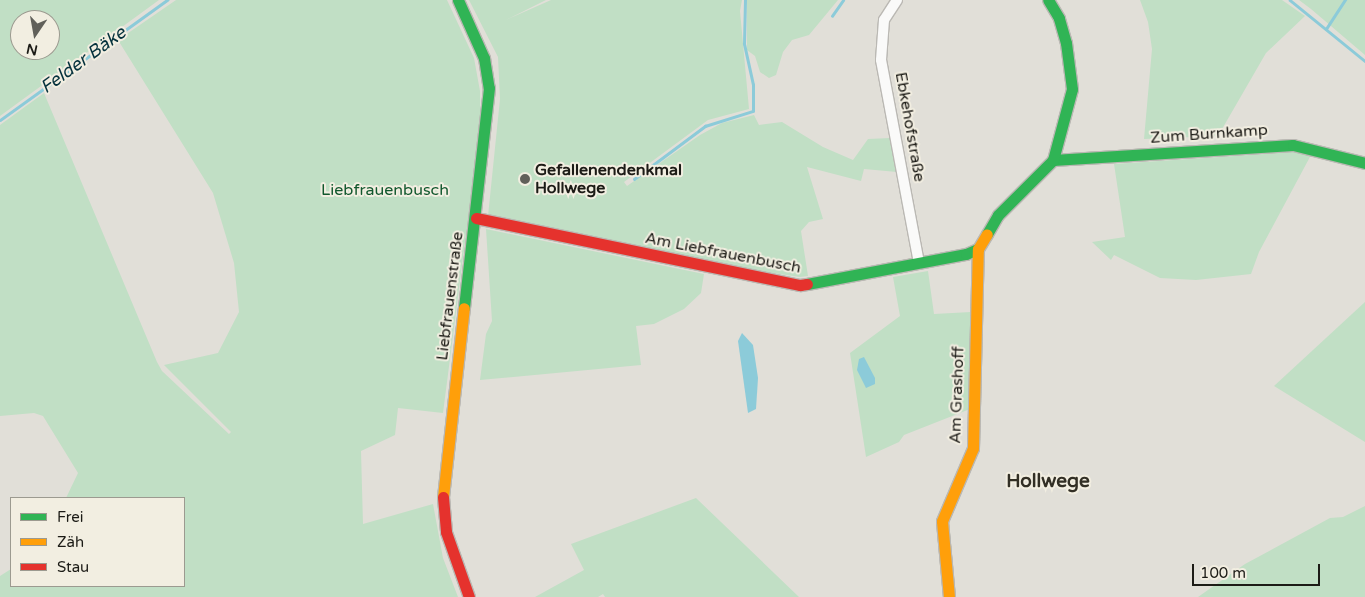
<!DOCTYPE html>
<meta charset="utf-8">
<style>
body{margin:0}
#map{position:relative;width:1365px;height:597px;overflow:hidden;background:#e1dfd8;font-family:"Varela Round",sans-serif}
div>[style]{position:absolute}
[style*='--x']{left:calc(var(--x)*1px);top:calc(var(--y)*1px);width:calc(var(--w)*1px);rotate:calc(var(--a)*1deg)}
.green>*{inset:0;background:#c1dfc5}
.water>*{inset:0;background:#8ccbd9}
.stream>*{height:2.5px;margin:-1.25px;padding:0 1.25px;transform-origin:1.25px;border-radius:1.25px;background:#8ccbd9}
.roads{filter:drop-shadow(1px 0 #bab8b3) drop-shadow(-1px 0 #bab8b3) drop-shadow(0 1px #bab8b3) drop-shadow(0 -1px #bab8b3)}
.street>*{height:10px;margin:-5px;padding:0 5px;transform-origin:5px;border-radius:5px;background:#fafaf9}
.fast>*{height:11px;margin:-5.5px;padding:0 5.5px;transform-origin:5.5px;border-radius:5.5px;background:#30b455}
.slow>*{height:11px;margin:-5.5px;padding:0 5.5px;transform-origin:5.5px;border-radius:5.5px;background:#ff9f0a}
.jam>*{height:11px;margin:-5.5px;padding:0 5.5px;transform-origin:5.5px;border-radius:5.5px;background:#e5322d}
.dots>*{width:14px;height:14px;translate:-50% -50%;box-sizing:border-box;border:2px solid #f2eee1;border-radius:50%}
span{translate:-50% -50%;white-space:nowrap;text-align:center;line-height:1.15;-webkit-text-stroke:4px #f2eee1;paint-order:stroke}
.street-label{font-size:16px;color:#1c1b16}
.poi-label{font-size:16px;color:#1c1b16;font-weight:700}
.left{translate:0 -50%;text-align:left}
.park-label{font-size:16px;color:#11582d}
.water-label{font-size:18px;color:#04313c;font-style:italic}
.quarter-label{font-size:19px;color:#322f25;font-weight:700}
.legend{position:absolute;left:10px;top:497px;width:175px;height:90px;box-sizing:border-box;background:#f2eee1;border:1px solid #9c9a90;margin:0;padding:6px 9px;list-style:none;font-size:15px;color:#1c1b16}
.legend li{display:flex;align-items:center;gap:10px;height:25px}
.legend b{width:25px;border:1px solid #9c9a90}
.north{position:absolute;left:10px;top:10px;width:50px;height:50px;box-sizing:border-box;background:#f2eee1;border:1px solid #9c9a90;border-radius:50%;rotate:192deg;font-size:14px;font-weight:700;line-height:20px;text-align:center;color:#1c1b16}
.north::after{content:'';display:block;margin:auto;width:18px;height:22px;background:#61605a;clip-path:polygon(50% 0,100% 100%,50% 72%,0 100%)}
.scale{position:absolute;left:1192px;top:564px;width:128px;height:22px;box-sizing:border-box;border:2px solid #1c1b16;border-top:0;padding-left:6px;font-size:15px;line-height:18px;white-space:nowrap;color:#1c1b16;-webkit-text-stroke:4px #f2eee1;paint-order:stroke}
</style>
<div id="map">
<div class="green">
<div style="clip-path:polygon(evenodd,0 0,159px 0,0 116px,0 0,20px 20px,50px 20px,50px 50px,20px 50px,20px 20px)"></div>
<div style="clip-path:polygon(176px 0,447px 0,474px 58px,480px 91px,480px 126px,443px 413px,398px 408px,395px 435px,361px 451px,363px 524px,433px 504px,443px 558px,458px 597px,0 597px,0 576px,11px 569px,11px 586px,184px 586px,184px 498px,66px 498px,78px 473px,43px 416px,34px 413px,0 416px,0 125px,44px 93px,157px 362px,162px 371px,229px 434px,231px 432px,164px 365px,218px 353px,239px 312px,234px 263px,213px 193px,118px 40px)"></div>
<div style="clip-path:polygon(469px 0,546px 0,506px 20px,551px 0,742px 0,740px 11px,749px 109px,708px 120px,624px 182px,627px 186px,700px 135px,722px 123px,754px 115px,759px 125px,782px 122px,823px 147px,853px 160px,868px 139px,890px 138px,897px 172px,864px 169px,861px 181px,807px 167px,823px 219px,809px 222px,801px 231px,808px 276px,800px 277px,739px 268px,488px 216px,500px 99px,498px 57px)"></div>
<div style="clip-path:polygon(747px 0,838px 0,809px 35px,792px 40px,783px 52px,776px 75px,769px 78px,760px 72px,755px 56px,747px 50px)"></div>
<div style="clip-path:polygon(1140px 0,1282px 0,1305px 16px,1266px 53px,1218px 136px,1144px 139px,1152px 49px,1148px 22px)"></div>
<div style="clip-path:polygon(1299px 0,1365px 0,1365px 55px,1311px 9px)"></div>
<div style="clip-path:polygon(1293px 152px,1311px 155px,1259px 252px,1251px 274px,1196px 280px,1160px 278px,1114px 255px,1111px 260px,1092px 242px,1125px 237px,1114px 164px)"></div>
<div style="clip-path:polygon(486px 229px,704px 274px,701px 293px,684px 309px,654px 324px,636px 326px,641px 365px,480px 380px,486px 334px,492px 321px)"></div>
<div style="clip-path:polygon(928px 271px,934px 314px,971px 312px,970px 409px,904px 435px,899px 442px,866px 457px,850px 353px,900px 316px,893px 277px)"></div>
<div style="clip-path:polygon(1365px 302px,1365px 442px,1274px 386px)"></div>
<div style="clip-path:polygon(696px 498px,799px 597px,605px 597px,603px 594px,598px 597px,535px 597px,584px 570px,571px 544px)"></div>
<div style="clip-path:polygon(1365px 506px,1365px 597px,1198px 597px,1245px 564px,1330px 518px,1343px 517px)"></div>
</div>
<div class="water">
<div style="clip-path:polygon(742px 333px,753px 345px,758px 378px,756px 409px,748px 413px,738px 341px)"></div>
<div style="clip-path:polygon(864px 357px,875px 378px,875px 384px,866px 388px,857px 370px,859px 359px)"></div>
</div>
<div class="stream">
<div style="--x:1290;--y:0;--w:97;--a:39.1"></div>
<div style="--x:832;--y:16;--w:19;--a:-55"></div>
<div style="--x:1326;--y:29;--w:35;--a:-57"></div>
<div style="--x:0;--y:120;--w:206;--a:-35.7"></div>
<div style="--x:634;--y:179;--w:89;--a:-36.7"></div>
<div style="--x:705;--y:126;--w:50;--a:-17.4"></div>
<div style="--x:753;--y:111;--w:26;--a:-90"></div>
<div style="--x:753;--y:85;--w:42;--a:-102.4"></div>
<div style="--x:744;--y:44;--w:44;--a:-88.7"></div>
</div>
<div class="roads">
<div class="street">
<div style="--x:897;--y:0;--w:24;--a:123"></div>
<div style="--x:884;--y:20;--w:40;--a:94.3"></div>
<div style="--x:881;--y:60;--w:207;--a:79.4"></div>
</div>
<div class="fast">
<div style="--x:458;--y:0;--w:64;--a:65.9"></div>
<div style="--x:484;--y:58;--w:30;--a:81"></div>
<div style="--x:489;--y:88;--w:221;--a:96.5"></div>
<div style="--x:1053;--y:160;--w:240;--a:-3.6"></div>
<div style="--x:1293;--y:145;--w:74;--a:14"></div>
<div style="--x:987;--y:234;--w:22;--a:-60"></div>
<div style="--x:998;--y:215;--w:78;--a:-45"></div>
<div style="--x:1053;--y:160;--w:73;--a:-75"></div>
<div style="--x:1072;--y:89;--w:46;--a:-97.4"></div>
<div style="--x:1066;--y:43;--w:26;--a:-106"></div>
<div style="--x:1059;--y:18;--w:21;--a:-121"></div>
<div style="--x:807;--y:284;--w:162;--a:-10.7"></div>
<div style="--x:966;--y:254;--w:13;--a:-23"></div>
</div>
<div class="slow">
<div style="--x:443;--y:497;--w:190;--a:-83.7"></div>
<div style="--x:949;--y:597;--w:76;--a:-95.3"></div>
<div style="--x:942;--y:521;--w:79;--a:-67"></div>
<div style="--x:973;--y:448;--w:199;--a:-88.6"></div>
<div style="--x:978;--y:249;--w:17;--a:-59"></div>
</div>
<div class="jam">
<div style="--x:476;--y:218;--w:331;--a:11.7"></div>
<div style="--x:800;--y:285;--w:7;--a:-8"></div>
<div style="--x:443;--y:497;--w:35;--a:85"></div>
<div style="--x:446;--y:532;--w:69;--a:70.5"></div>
</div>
</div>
<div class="dots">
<div style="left:525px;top:179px;background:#61605a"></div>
</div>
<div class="street-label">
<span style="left:910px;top:127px;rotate:80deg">Ebkehofstraße</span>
<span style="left:1209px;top:134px;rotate:-4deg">Zum Burnkamp</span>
<span style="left:723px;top:253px;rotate:11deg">Am Liebfrauenbusch</span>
<span style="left:450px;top:296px;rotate:-83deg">Liebfrauenstraße</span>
<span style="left:957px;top:395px;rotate:-88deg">Am Grashoff</span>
</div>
<div class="poi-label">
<span class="left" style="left:535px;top:179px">Gefallenendenkmal<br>Hollwege</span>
</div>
<div class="park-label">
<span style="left:385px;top:190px">Liebfrauenbusch</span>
</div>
<div class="water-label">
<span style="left:83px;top:60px;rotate:-36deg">Felder Bäke</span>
</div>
<div class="quarter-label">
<span style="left:1048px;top:482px">Hollwege</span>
</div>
<ul class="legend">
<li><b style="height:6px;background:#30b455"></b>Frei</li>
<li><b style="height:6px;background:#ff9f0a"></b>Zäh</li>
<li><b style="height:6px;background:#e5322d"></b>Stau</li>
</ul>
<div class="north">N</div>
<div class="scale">100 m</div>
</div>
